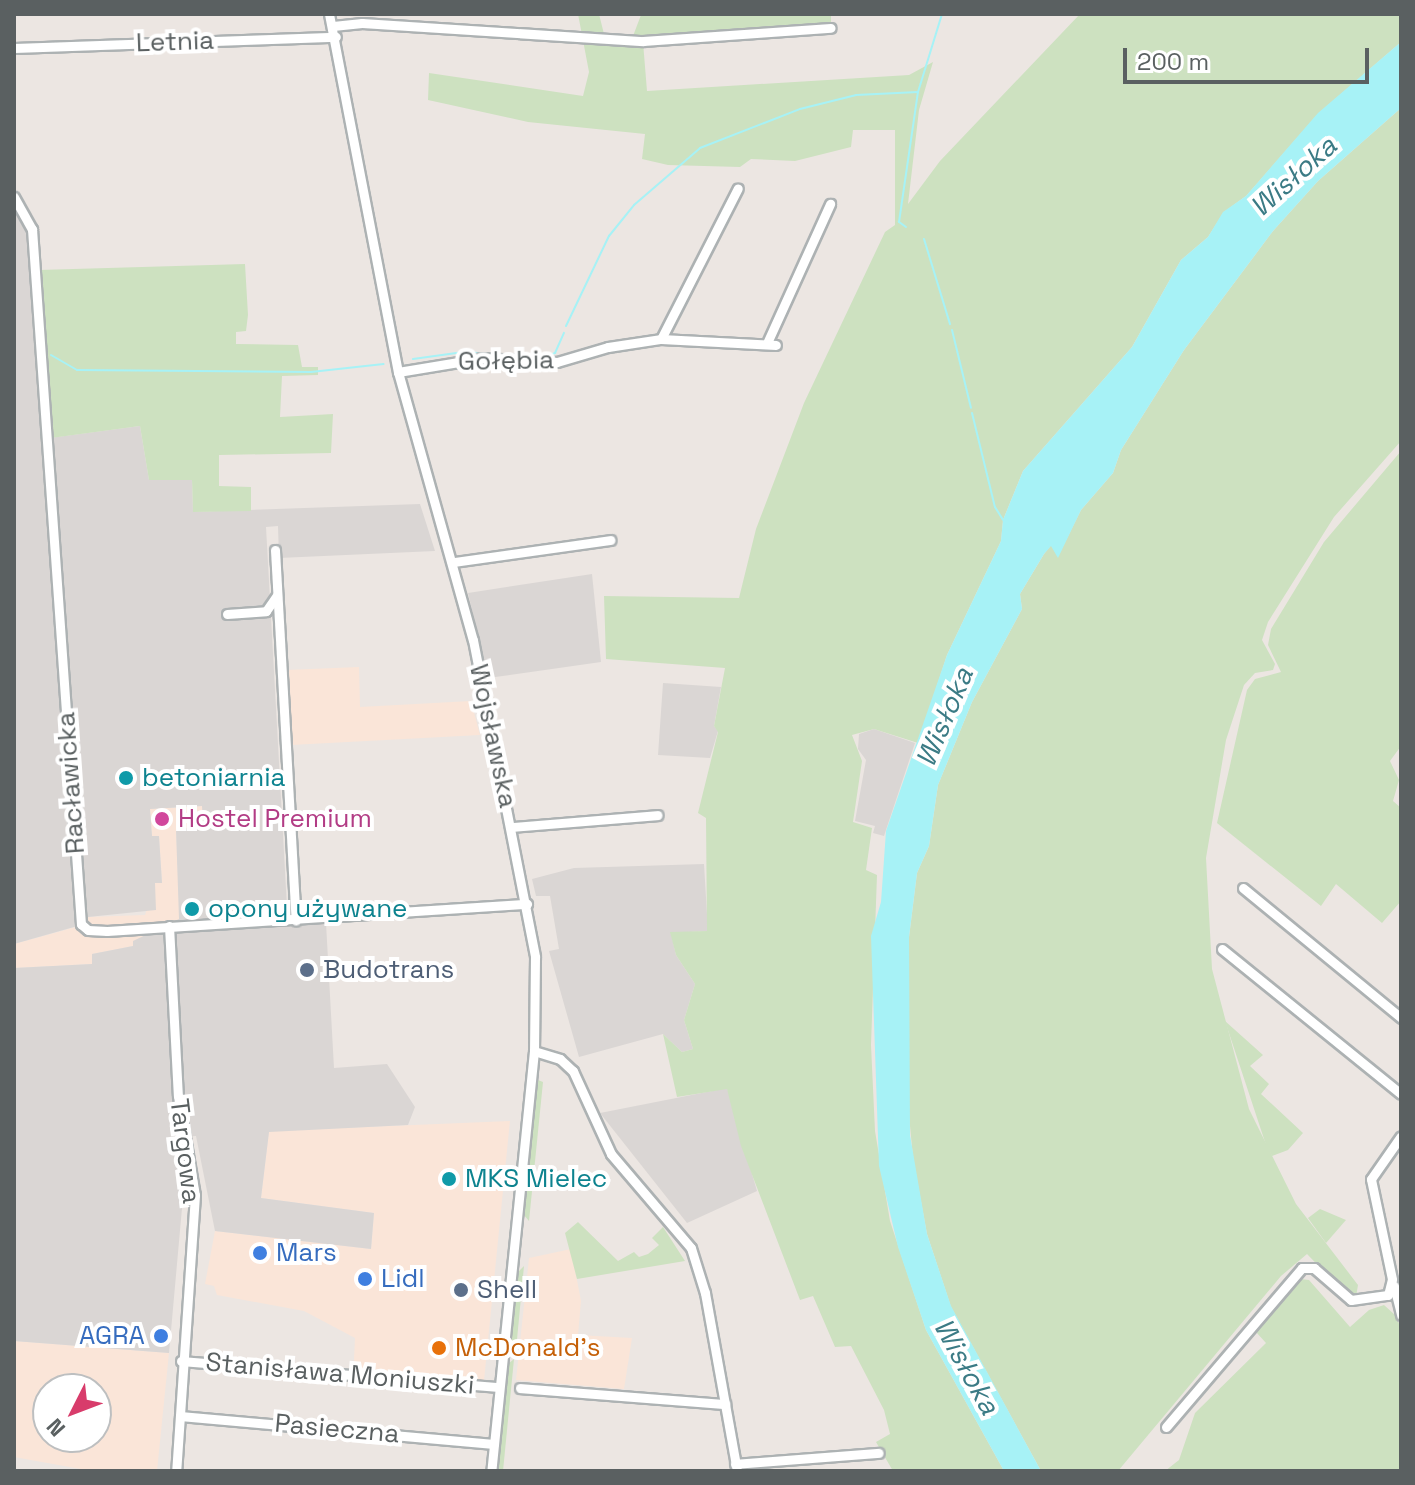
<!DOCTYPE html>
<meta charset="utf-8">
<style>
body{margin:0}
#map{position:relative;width:1415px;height:1485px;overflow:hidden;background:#ece6e2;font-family:"Space Grotesk",sans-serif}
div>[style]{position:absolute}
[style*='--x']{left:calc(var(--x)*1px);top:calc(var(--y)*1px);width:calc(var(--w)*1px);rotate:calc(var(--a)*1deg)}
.commercial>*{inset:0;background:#fae5d8}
.industrial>*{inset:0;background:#dad6d4}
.green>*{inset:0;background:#cde1c0}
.water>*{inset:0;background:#a7f2f6}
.stream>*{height:2px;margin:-1px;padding:0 1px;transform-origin:1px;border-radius:1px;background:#a7f2f6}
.roads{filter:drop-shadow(2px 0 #adb2b3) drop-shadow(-2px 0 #adb2b3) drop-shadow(0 2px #adb2b3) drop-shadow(0 -2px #adb2b3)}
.minor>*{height:9px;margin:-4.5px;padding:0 4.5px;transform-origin:4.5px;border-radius:4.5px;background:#fff}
.dots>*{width:22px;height:22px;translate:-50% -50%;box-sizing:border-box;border:4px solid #fff;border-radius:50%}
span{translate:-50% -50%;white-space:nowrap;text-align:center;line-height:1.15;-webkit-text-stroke:8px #fff;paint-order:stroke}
.street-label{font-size:26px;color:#5a6061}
.culture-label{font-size:26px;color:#0d838f}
.left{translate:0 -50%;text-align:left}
.hotel-label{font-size:26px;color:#b23c85}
.service-label{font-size:26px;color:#4e5e75}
.shop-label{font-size:26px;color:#366cbe}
.right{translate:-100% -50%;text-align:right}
.food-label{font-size:26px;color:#c56008}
.water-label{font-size:28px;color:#3b7b85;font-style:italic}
.frame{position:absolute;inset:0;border:16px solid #5a6061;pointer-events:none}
.north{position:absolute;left:32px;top:1373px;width:80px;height:80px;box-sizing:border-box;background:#fff;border:2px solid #bdbfc0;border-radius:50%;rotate:228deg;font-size:22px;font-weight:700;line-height:32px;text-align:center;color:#5a6061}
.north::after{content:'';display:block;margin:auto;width:28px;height:36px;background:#d83c6b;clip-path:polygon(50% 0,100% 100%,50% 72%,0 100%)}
.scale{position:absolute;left:1123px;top:48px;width:246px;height:36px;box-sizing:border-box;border:4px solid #5a6061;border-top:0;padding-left:10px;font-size:24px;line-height:28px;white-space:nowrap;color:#5a6061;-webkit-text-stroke:6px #fff;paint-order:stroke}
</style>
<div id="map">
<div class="commercial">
<div style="clip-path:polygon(359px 667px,360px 707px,471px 701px,480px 735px,291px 745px,286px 670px)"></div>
<div style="clip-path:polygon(203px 806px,203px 827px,176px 829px,180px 919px,133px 946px,92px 954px,92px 964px,14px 968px,14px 944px,87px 924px,87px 917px,145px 915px,155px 883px,162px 882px,159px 836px,152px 836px,150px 809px)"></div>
<div style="clip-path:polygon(510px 1121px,483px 1391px,353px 1381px,355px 1338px,304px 1311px,217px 1295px,214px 1286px,205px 1284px,215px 1231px,371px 1249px,374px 1213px,261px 1198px,269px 1131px)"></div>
<div style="clip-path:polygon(571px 1249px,581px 1301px,578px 1335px,632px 1338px,624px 1389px,516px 1380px,529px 1258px)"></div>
<div style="clip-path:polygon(evenodd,14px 1341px,169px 1353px,157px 1471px,92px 1471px,14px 1457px,14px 1341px,48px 1389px,96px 1389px,96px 1437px,48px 1437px,48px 1389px)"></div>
</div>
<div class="industrial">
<div style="clip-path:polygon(14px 203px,28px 228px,42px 439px,140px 426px,149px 480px,192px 480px,193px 512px,420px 504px,435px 551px,279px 558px,278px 526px,266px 527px,288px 925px,326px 923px,334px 1068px,387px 1064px,415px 1107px,408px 1125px,269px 1132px,261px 1198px,374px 1213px,371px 1249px,215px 1231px,196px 1136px,177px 1137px,184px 1186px,169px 1353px,14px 1341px,14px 968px,92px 964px,92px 954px,133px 946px,133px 941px,179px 919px,176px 829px,203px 827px,202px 806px,150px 809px,152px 836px,159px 836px,162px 883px,155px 883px,156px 910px,88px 917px,88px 923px,14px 944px)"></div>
<div style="clip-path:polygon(592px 574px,601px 662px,488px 678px,468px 593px)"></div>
<div style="clip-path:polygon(663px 683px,721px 687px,714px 726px,718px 731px,710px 758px,658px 755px)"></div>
<div style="clip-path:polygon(874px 729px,915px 743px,884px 836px,873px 833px,875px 826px,855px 821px,866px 760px,858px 749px,859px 734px)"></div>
<div style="clip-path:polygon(704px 864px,708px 931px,671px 933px,676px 955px,695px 984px,684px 1020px,693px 1049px,682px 1052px,663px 1034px,579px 1057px,549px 951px,559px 949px,550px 896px,536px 896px,532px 879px,574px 868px)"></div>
<div style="clip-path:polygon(727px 1088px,757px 1191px,687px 1223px,600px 1113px)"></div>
</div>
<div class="green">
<div style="clip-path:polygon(578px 14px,599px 14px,604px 34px,633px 36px,641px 15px,831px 14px,831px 28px,643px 42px,647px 91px,909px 75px,933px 62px,919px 110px,908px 204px,940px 161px,1080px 14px,1401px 14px,1401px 42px,1319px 113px,1246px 196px,1224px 212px,1208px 237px,1181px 260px,1132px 347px,1023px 471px,1003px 520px,1001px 541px,947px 655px,918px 743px,874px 729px,852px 735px,862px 761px,853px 822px,872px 828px,866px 870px,877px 875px,871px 1045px,875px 1131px,890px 1221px,926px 1330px,1004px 1471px,893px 1471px,876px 1442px,890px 1434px,884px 1410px,851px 1346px,835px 1347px,813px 1296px,800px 1300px,741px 1146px,727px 1089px,677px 1097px,663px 1034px,682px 1052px,693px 1049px,684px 1020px,695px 984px,676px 955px,670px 932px,707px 931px,706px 818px,698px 813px,718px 732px,714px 726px,725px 668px,606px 659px,604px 596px,739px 598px,756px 529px,804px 403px,885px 232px,895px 225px,895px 130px,853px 130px,851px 147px,795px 161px,751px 159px,740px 167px,668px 165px,642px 159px,645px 134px,528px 122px,428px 100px,429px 73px,583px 96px,589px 72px)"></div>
<div style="clip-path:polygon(1401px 108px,1401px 441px,1334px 517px,1268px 622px,1262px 640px,1275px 664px,1273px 670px,1255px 673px,1244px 685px,1226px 740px,1206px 858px,1212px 969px,1249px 1109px,1296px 1204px,1358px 1285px,1356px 1297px,1340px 1288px,1307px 1254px,1281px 1276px,1118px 1471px,1041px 1471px,951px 1307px,927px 1234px,913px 1158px,907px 1094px,909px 937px,917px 873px,929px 846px,938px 785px,972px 702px,1022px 609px,1020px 594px,1044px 554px,1051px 545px,1062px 548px,1081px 510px,1113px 473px,1121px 450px,1184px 350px,1273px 231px,1318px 181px)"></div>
<div style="clip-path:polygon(245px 264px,248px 315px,246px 331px,236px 332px,236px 344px,298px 345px,302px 367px,318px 367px,318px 375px,282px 376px,280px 417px,333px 414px,331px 453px,219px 455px,219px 486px,251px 487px,251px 511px,193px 512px,192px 480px,149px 480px,140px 426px,51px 438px,39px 270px)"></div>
<div style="clip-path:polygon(1401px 451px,1401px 746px,1390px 761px,1399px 780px,1393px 801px,1401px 808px,1401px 901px,1382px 923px,1336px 884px,1321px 906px,1217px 823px,1247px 690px,1255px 679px,1281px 672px,1268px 645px,1271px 629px,1324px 542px)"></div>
<div style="clip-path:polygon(1225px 1021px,1263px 1055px,1250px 1066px,1269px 1084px,1261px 1094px,1303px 1133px,1288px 1150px,1272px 1156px,1266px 1145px)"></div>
<div style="clip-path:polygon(538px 1080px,543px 1082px,529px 1221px,523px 1214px)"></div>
<div style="clip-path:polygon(1320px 1209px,1346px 1220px,1326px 1243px,1308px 1218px)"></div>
<div style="clip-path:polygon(578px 1222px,618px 1261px,634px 1252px,639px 1257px,648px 1254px,659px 1245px,652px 1238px,663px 1227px,685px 1261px,577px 1279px,565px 1233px)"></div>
<div style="clip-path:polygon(524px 1266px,516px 1350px,510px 1340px,517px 1273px)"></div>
<div style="clip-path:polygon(1300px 1279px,1309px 1280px,1350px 1327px,1369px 1310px,1384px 1305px,1395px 1315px,1401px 1328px,1401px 1471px,1165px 1471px,1179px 1460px,1195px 1413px,1266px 1343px,1256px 1332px)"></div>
<div style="clip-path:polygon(514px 1359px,503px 1471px,497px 1471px,508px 1364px)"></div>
</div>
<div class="water">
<div style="clip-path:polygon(1401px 42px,1401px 108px,1318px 181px,1273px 231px,1184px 350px,1121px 450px,1113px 473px,1081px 510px,1058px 558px,1051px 546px,1044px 554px,1020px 594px,1022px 609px,972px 702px,938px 785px,929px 846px,917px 873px,909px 937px,910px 1135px,927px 1234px,951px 1306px,1041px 1471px,1004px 1471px,926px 1330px,898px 1247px,879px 1166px,871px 936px,881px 902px,886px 831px,947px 655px,1001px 541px,1003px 520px,1023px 471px,1132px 347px,1181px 260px,1208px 237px,1223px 212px,1246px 196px,1318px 113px)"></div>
</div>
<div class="stream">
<div style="--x:906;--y:227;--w:9;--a:-144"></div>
<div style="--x:899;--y:222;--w:131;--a:-81.7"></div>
<div style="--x:918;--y:92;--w:82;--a:-72.9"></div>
<div style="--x:924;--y:239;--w:89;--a:73"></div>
<div style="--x:566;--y:326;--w:100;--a:-64.5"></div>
<div style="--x:609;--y:236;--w:40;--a:-51"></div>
<div style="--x:634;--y:205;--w:87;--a:-40.8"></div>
<div style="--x:700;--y:148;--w:107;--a:-21.3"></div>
<div style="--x:800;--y:109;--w:58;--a:-14"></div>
<div style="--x:856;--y:95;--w:62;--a:-2.8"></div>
<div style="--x:952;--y:330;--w:80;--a:76.3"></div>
<div style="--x:51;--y:355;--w:30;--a:30"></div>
<div style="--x:77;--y:370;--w:234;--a:0.5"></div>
<div style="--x:311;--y:372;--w:73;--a:-6.3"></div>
<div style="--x:510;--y:355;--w:22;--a:3"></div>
<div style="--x:546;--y:357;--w:10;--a:-24"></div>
<div style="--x:555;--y:353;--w:22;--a:-66"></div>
<div style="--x:413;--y:359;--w:51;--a:-7.8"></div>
<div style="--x:464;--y:352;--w:40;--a:4.3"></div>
<div style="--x:972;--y:413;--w:97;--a:76.3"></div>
<div style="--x:995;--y:507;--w:15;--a:58"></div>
</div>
<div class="roads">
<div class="minor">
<div style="--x:329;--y:14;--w:365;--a:79.1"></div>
<div style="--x:398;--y:372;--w:278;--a:74.4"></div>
<div style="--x:473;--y:640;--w:323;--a:78.9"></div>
<div style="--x:535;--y:957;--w:94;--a:90.6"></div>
<div style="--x:534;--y:1051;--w:422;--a:95.8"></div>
<div style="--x:333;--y:26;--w:29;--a:-6"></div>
<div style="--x:362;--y:23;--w:282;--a:3.7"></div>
<div style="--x:643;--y:41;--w:188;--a:-4"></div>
<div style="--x:14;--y:48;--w:322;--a:-2"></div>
<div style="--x:14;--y:197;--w:37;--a:61"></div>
<div style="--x:32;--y:229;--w:697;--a:85.97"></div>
<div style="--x:81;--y:924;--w:9;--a:41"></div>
<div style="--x:88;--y:930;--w:19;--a:3"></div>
<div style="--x:107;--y:931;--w:421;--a:-3.7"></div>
<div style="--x:661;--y:339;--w:169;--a:-63"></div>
<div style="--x:767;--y:343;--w:153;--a:-65.6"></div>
<div style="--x:398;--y:372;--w:86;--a:-9.4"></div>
<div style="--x:483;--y:358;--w:74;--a:3.1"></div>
<div style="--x:557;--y:362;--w:53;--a:-16.4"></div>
<div style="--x:608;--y:347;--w:54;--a:-8.6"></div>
<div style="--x:661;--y:339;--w:115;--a:3"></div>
<div style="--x:275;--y:550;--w:371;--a:86.8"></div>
<div style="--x:454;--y:562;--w:158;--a:-8"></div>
<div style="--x:227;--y:614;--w:39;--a:-4"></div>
<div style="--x:266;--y:611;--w:19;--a:-55"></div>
<div style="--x:512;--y:827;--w:146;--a:-4.7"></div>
<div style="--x:1243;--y:888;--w:205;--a:39.4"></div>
<div style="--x:169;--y:926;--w:170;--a:87"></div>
<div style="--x:178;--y:1096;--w:100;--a:80.3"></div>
<div style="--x:195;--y:1195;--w:277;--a:93.9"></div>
<div style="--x:1222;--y:949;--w:230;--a:39"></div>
<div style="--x:534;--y:1051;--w:27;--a:17"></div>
<div style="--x:560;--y:1059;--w:18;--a:43"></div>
<div style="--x:573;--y:1071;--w:91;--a:65.4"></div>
<div style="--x:611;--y:1154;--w:123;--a:49.6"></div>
<div style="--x:691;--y:1248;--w:47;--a:72.7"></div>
<div style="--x:705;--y:1293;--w:181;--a:79.8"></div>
<div style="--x:1394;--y:1286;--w:30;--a:76"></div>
<div style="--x:181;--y:1361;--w:319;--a:4.7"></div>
<div style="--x:520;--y:1388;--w:206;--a:4.5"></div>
<div style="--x:180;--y:1416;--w:315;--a:5.1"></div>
<div style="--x:1166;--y:1427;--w:209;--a:-49.5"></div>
<div style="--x:1302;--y:1268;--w:12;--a:0"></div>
<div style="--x:1314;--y:1268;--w:49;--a:40.9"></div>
<div style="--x:1351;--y:1300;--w:37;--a:-8"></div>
<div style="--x:1388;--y:1295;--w:16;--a:-76"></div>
<div style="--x:1392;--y:1279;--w:102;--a:-101.9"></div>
<div style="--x:1371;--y:1179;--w:52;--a:-55.1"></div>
<div style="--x:735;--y:1464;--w:144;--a:-4.4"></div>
</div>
</div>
<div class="dots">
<div style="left:126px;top:778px;background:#0f9aa8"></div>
<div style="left:162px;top:819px;background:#d1479c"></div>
<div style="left:192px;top:909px;background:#0f9aa8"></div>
<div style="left:307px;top:970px;background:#5c6f8a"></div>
<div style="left:449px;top:1179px;background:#0f9aa8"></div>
<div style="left:260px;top:1253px;background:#3f7fe0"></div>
<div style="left:365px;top:1279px;background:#3f7fe0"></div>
<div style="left:461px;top:1290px;background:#5c6f8a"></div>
<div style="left:161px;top:1336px;background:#3f7fe0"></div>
<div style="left:439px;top:1348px;background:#e8710a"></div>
</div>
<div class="street-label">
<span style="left:175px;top:42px;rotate:-2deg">Letnia</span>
<span style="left:506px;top:361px;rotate:-1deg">Gołębia</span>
<span style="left:493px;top:736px;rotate:78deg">Wojsławska</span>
<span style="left:71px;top:783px;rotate:-94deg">Racławicka</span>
<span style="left:185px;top:1151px;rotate:83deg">Targowa</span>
<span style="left:340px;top:1374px;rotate:5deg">Stanisława Moniuszki</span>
<span style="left:337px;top:1429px;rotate:5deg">Pasieczna</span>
</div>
<div class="culture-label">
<span class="left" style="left:142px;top:778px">betoniarnia</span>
<span class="left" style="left:208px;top:909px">opony używane</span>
<span class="left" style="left:465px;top:1179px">MKS Mielec</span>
</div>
<div class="hotel-label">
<span class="left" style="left:178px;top:819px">Hostel Premium</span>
</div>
<div class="service-label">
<span class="left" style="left:323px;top:970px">Budotrans</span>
<span class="left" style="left:477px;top:1290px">Shell</span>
</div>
<div class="shop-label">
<span class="left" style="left:276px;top:1253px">Mars</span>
<span class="left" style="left:381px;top:1279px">Lidl</span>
<span class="right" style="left:145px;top:1336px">AGRA</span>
</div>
<div class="food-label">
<span class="left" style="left:455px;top:1348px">McDonald's</span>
</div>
<div class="water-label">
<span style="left:1293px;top:176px;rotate:-42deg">Wisłoka</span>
<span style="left:944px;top:717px;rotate:-67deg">Wisłoka</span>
<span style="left:967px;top:1366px;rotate:61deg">Wisłoka</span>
</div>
<div class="frame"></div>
<div class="north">N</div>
<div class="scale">200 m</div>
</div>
